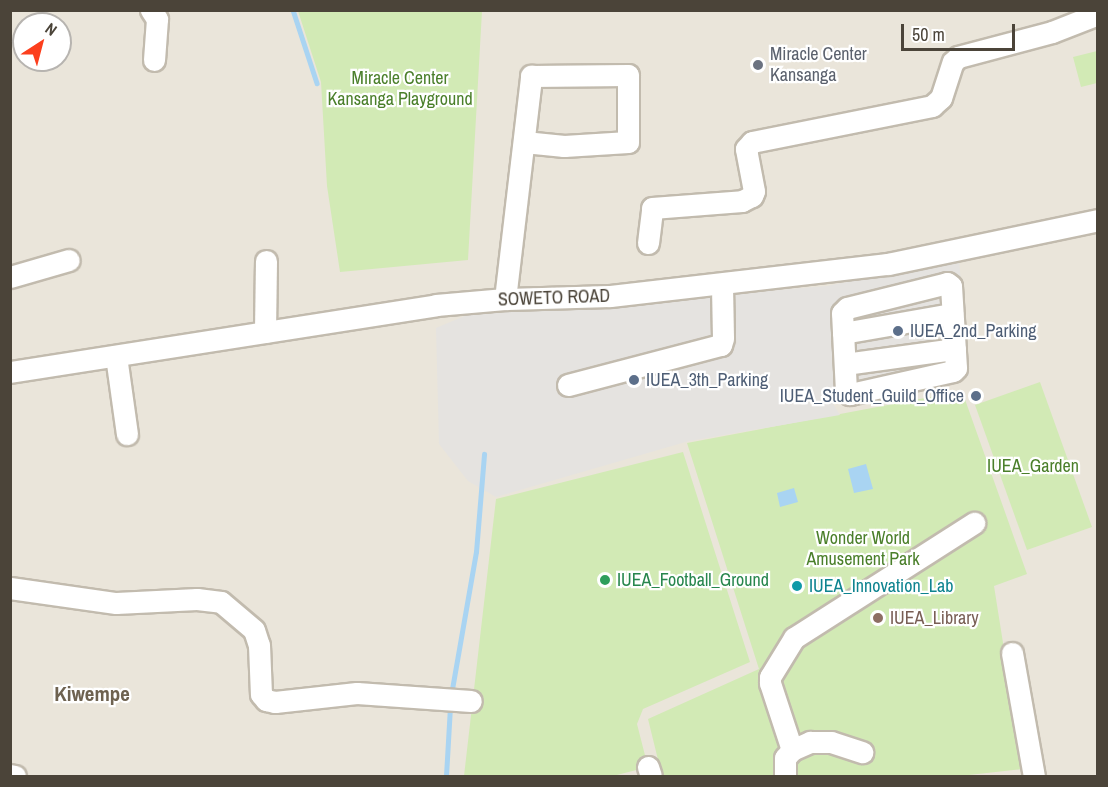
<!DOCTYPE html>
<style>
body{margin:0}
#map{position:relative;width:1108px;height:787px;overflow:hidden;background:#f6f3ec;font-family:"Archivo Narrow",sans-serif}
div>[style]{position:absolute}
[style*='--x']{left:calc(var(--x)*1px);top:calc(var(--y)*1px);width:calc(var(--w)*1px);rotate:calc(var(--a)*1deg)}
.residential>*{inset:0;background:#eae5da}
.green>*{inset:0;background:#d2eab5}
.parking>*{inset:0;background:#e5e3e0}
.water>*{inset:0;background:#a9d4f2}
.stream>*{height:4.5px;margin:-2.25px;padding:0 2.25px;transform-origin:2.25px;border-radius:2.25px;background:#a9d4f2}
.roads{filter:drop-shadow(2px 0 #c2bbae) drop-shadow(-2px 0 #c2bbae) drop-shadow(0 2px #c2bbae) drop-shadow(0 -2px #c2bbae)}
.minor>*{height:21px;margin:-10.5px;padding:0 10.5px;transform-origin:10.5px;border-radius:10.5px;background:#fff}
.dots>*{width:16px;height:16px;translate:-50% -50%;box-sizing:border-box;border:3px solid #fff;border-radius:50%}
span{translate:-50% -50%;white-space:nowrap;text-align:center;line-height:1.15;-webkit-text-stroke:4.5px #fff;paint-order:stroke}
.worship-label{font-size:18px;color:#5b616d}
.left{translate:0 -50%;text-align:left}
.park-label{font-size:18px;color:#4a7f2a}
.street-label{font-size:18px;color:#4b4439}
.service-label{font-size:18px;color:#4e5e75}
.right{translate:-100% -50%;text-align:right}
.leisure-label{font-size:18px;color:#27864d}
.culture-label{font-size:18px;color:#0d838f}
.education-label{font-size:18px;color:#785e54}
.quarter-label{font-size:21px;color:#6e6250;font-weight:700}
.frame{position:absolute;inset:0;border:12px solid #4b4439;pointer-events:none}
.north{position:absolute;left:12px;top:12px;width:60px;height:60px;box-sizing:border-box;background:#fff;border:2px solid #b7b4b0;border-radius:50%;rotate:36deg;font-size:16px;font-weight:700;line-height:24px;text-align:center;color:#4b4439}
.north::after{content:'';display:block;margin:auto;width:21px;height:27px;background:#fc3f1d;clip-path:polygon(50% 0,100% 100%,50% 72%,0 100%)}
.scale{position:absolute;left:901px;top:24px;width:114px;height:27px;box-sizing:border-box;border:3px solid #4b4439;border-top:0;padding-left:8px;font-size:18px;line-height:21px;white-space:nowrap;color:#4b4439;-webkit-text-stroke:4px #fff;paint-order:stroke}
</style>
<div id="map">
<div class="residential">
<div style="clip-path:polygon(evenodd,11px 11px,1097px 11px,1097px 776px,11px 776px,11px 11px,24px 24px,60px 24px,60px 60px,24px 60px,24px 24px)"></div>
</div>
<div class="green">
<div style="clip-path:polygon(298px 11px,482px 11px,468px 260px,340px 272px,327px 186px,321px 82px)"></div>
<div style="clip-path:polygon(1097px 51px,1097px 83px,1081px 87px,1073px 57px)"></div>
<div style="clip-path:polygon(1040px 382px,1092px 527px,1027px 550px,975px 405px)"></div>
<div style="clip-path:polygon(962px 391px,1027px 574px,994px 586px,1023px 769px,960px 776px,662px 776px,648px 719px,759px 669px,687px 443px)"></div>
<div style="clip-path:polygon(683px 452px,750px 662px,643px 709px,637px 724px,648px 767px,613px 776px,464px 776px,496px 499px)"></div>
</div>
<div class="parking">
<div style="clip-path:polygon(959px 259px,969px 376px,833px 404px,840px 415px,689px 441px,496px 497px,468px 481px,439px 444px,436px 328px,467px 315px,827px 286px)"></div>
</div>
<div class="water">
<div style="clip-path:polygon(866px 464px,873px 489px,854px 493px,848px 469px)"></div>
<div style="clip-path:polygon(794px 488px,798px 502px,780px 507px,777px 493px)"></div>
</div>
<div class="stream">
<div style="--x:293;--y:10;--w:77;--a:71.8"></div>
<div style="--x:451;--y:695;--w:145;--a:-80.1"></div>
<div style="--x:476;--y:552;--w:98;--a:-85.3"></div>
<div style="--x:446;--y:776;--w:70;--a:-86.7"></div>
</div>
<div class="roads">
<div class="minor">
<div style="--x:151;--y:10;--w:11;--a:56"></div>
<div style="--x:157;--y:19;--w:41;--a:94.2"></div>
<div style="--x:648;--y:243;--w:35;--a:-83"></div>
<div style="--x:652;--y:208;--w:90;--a:-4.4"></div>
<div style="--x:742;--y:201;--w:11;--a:-27"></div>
<div style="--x:752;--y:196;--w:5;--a:-68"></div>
<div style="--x:754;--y:191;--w:43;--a:-100.8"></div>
<div style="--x:746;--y:149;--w:9;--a:-49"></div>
<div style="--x:752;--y:142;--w:184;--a:-11.3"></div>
<div style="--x:932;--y:106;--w:12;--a:-42"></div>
<div style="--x:941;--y:98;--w:38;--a:-72"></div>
<div style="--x:953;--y:62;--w:7;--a:-45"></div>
<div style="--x:958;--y:57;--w:97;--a:-14.9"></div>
<div style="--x:1052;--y:32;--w:49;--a:-21.4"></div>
<div style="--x:10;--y:277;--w:61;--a:-16.1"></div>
<div style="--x:947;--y:283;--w:5;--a:37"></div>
<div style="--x:951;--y:286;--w:82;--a:86.5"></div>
<div style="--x:956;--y:368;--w:4;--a:135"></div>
<div style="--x:953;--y:371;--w:106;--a:167.4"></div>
<div style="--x:850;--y:394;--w:5;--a:-143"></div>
<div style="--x:846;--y:391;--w:78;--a:-92.9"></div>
<div style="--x:842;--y:313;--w:7;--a:-45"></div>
<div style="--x:847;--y:308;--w:103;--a:-14"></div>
<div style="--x:505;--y:299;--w:225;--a:-83.3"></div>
<div style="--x:531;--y:76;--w:97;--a:-0.6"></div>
<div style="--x:628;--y:75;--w:67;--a:90"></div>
<div style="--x:628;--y:142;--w:64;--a:176.4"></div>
<div style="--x:564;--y:146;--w:40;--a:-174.3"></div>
<div style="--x:265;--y:332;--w:71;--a:-89.2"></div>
<div style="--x:843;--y:333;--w:111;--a:-9.9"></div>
<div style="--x:116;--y:356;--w:79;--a:82"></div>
<div style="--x:845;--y:364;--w:111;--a:-7.8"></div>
<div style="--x:10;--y:372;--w:431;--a:-8.9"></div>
<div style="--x:436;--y:305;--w:69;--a:-5"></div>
<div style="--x:505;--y:299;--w:105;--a:-1.6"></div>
<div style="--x:610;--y:296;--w:280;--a:-6.6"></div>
<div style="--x:888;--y:264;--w:215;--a:-11.8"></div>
<div style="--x:568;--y:385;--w:158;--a:-14.7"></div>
<div style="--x:721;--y:345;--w:7;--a:-74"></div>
<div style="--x:723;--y:338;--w:53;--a:-91.1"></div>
<div style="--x:10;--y:588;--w:107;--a:8.1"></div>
<div style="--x:116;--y:603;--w:81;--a:-2.8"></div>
<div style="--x:197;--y:599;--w:24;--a:7"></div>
<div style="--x:221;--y:602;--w:43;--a:40.3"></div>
<div style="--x:254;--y:630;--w:16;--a:72"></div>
<div style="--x:259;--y:645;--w:49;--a:87.7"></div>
<div style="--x:261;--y:694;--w:8;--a:50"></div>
<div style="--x:266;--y:700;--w:9;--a:13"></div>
<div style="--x:275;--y:702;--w:82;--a:-6.3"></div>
<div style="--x:357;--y:693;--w:114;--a:4"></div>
<div style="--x:1012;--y:653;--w:125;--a:79.9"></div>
<div style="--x:792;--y:750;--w:71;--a:-108.2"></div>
<div style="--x:770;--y:683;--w:6;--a:-90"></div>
<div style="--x:770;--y:677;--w:46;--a:-58.4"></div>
<div style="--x:794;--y:638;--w:214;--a:-32.6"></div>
<div style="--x:648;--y:767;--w:9;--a:72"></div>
<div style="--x:10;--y:775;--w:5;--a:11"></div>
<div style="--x:785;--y:776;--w:18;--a:-90"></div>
<div style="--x:785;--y:758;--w:11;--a:-49"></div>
<div style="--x:792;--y:750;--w:20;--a:-24"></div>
<div style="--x:810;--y:742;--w:21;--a:0"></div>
<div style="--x:831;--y:742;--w:33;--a:18"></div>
</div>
</div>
<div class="dots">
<div style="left:758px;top:65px;background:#6b7280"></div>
<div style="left:898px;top:331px;background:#5c6f8a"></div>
<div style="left:634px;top:380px;background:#5c6f8a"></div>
<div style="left:976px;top:396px;background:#5c6f8a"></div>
<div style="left:605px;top:580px;background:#2e9e5b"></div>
<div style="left:797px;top:586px;background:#0f9aa8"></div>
<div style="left:878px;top:618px;background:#8d6e63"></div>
</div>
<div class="worship-label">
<span class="left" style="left:770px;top:65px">Miracle Center<br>Kansanga</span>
</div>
<div class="park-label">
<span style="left:400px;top:89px">Miracle Center<br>Kansanga Playground</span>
<span style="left:1033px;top:466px">IUEA_Garden</span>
<span style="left:863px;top:549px">Wonder World<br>Amusement Park</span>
</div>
<div class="street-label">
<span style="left:554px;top:298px;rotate:-2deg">SOWETO ROAD</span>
</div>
<div class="service-label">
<span class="left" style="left:910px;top:331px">IUEA_2nd_Parking</span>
<span class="left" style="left:646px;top:380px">IUEA_3th_Parking</span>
<span class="right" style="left:964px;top:396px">IUEA_Student_Guild_Office</span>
</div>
<div class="leisure-label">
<span class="left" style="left:617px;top:580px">IUEA_Football_Ground</span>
</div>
<div class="culture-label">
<span class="left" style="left:809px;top:586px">IUEA_Innovation_Lab</span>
</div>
<div class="education-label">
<span class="left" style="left:890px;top:618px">IUEA_Library</span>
</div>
<div class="quarter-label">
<span style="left:92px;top:694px">Kiwempe</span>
</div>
<div class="frame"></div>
<div class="north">N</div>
<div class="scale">50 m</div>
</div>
